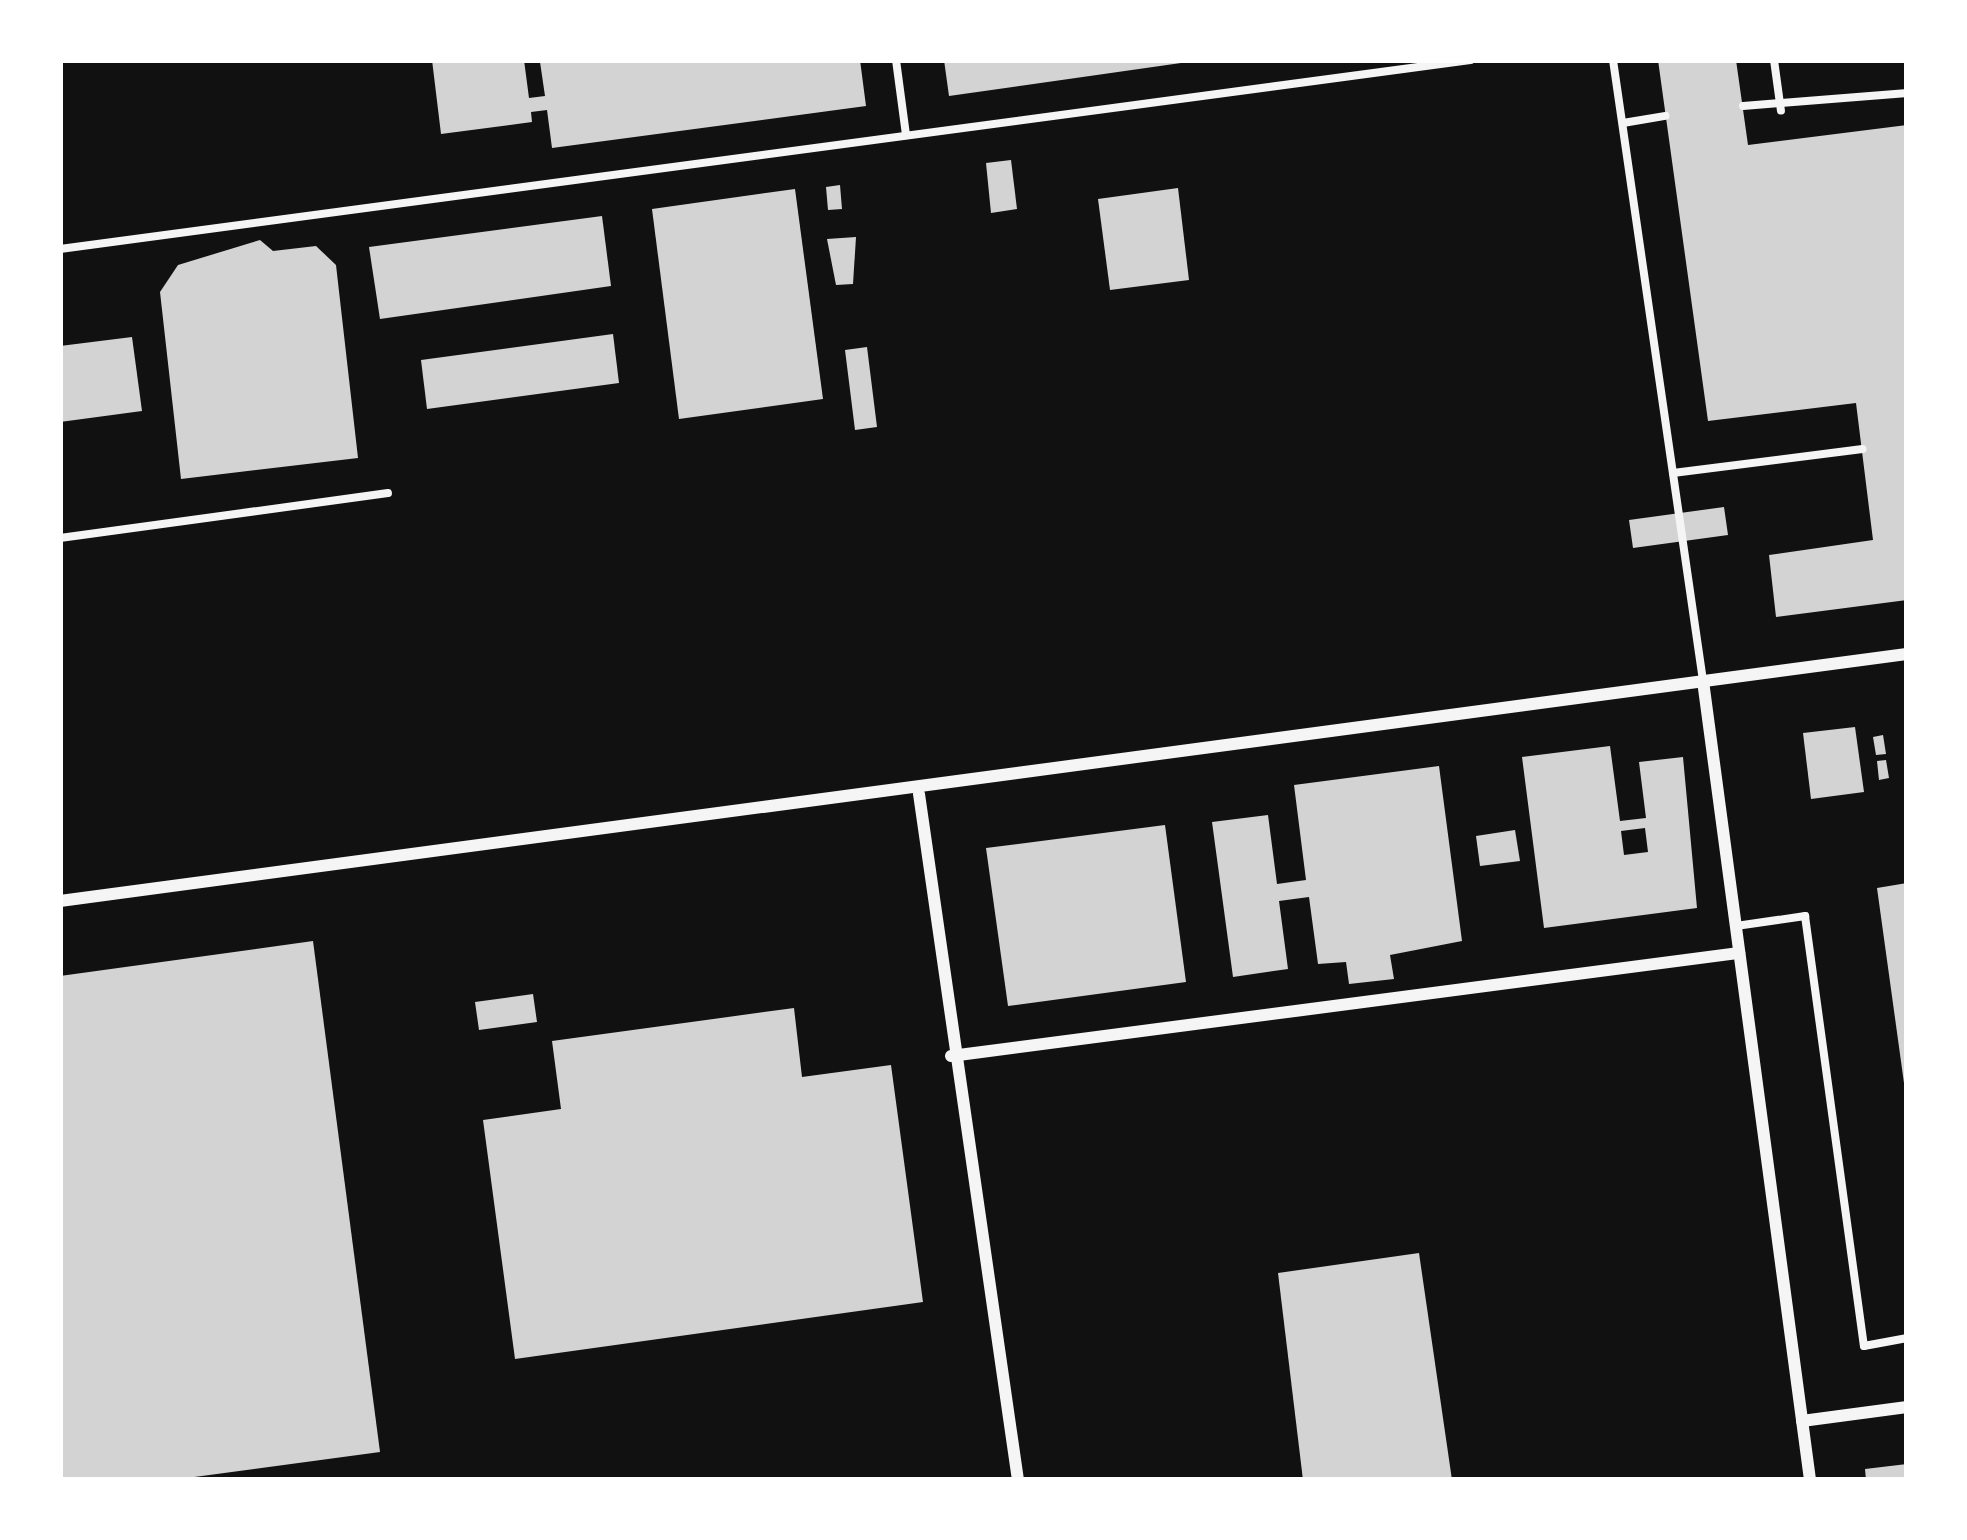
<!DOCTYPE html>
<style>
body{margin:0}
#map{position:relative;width:1967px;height:1540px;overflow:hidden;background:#111;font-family:"Exo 2",sans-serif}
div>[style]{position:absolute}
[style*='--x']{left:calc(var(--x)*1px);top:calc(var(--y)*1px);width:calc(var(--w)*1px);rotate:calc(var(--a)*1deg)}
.building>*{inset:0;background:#d3d3d3}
.service>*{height:8px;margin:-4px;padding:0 4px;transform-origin:4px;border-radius:4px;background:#f5f5f5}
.minor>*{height:12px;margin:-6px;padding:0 6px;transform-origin:6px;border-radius:6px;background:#f5f5f5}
span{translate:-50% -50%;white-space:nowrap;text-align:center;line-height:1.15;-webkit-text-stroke:9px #fff;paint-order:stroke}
.frame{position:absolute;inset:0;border:63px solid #fff;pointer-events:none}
</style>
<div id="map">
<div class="building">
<div style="clip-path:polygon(432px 60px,524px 60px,529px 98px,545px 96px,540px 62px,553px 60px,860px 60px,866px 106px,552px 148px,547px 110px,531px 112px,532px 122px,441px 134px)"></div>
<div style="clip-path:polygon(944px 60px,1181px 60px,1181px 63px,949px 96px)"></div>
<div style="clip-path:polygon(1658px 60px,1736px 60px,1748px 145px,1907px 125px,1907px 600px,1776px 617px,1769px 555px,1873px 540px,1856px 403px,1708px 421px)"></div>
<div style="clip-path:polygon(1011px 160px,1017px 209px,991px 213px,986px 163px)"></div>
<div style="clip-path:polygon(840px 185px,842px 209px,828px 210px,826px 187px)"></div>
<div style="clip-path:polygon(1178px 188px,1189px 280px,1110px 290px,1098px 199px)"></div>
<div style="clip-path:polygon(795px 189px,823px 399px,679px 419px,652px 209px)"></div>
<div style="clip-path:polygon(602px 216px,611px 286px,380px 319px,369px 247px)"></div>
<div style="clip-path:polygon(856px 237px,853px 284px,836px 285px,827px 239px)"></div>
<div style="clip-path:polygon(260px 240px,273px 251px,316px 246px,336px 265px,358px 458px,181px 479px,160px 292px,178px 265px)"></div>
<div style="clip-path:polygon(613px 334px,619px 383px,427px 409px,421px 360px)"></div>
<div style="clip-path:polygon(132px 337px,142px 411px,60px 422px,60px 346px)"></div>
<div style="clip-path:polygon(867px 347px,877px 427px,855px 430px,845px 350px)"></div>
<div style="clip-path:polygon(1724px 507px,1728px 535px,1633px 548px,1629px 520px)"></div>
<div style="clip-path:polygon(1855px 727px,1864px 792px,1811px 799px,1803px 733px)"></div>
<div style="clip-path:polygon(1883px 735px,1886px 754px,1876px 755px,1873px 737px)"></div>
<div style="clip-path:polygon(evenodd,1610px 746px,1620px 821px,1646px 818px,1639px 762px,1683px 757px,1697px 908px,1544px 928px,1522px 757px,1610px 746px,1645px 828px,1648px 852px,1624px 855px,1621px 831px,1645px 828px)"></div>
<div style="clip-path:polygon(1886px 760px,1889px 778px,1879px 780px,1877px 761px)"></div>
<div style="clip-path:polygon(1439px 766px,1462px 941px,1390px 955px,1394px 979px,1349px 984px,1346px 962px,1318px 964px,1309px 897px,1279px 901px,1288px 969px,1233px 977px,1212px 822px,1268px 815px,1277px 884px,1306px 880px,1294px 785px)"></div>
<div style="clip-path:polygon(1165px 825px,1186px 982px,1008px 1006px,986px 848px)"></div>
<div style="clip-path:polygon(1515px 830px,1520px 861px,1480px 866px,1476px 836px)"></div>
<div style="clip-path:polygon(1907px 883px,1907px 1083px,1904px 1083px,1877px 888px)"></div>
<div style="clip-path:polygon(313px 941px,380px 1452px,172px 1480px,60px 1480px,60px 976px)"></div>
<div style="clip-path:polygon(533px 994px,537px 1022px,479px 1030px,475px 1002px)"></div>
<div style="clip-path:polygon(794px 1008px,802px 1077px,891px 1065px,923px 1302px,515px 1359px,483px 1120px,561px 1109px,552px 1041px)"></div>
<div style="clip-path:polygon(1419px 1253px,1452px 1480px,1303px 1480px,1278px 1273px)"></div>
<div style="clip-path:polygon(1907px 1464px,1907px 1480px,1866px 1480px,1865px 1469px)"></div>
</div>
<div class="service">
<div style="--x:896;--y:60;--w:76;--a:82.4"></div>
<div style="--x:1613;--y:60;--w:627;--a:81.75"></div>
<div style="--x:1774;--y:60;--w:51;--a:82.2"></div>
<div style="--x:1743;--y:106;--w:165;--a:-4.5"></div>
<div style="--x:1623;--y:123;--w:43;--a:-9.5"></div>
<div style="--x:60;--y:249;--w:1423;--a:-7.63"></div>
<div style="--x:1673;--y:473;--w:191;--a:-7.2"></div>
<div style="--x:60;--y:538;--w:331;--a:-7.8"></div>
<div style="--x:1736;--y:926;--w:70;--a:-8.2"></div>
<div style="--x:1805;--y:916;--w:434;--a:82.2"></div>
<div style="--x:1864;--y:1346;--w:44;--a:-10.5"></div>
</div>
<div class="minor">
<div style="--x:1703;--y:681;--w:806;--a:82.37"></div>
<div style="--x:919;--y:794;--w:693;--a:81.79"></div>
<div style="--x:60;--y:901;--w:1863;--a:-7.62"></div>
<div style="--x:951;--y:1056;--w:795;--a:-7.45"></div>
<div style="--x:1802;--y:1421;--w:106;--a:-7.6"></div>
</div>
<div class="frame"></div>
</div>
